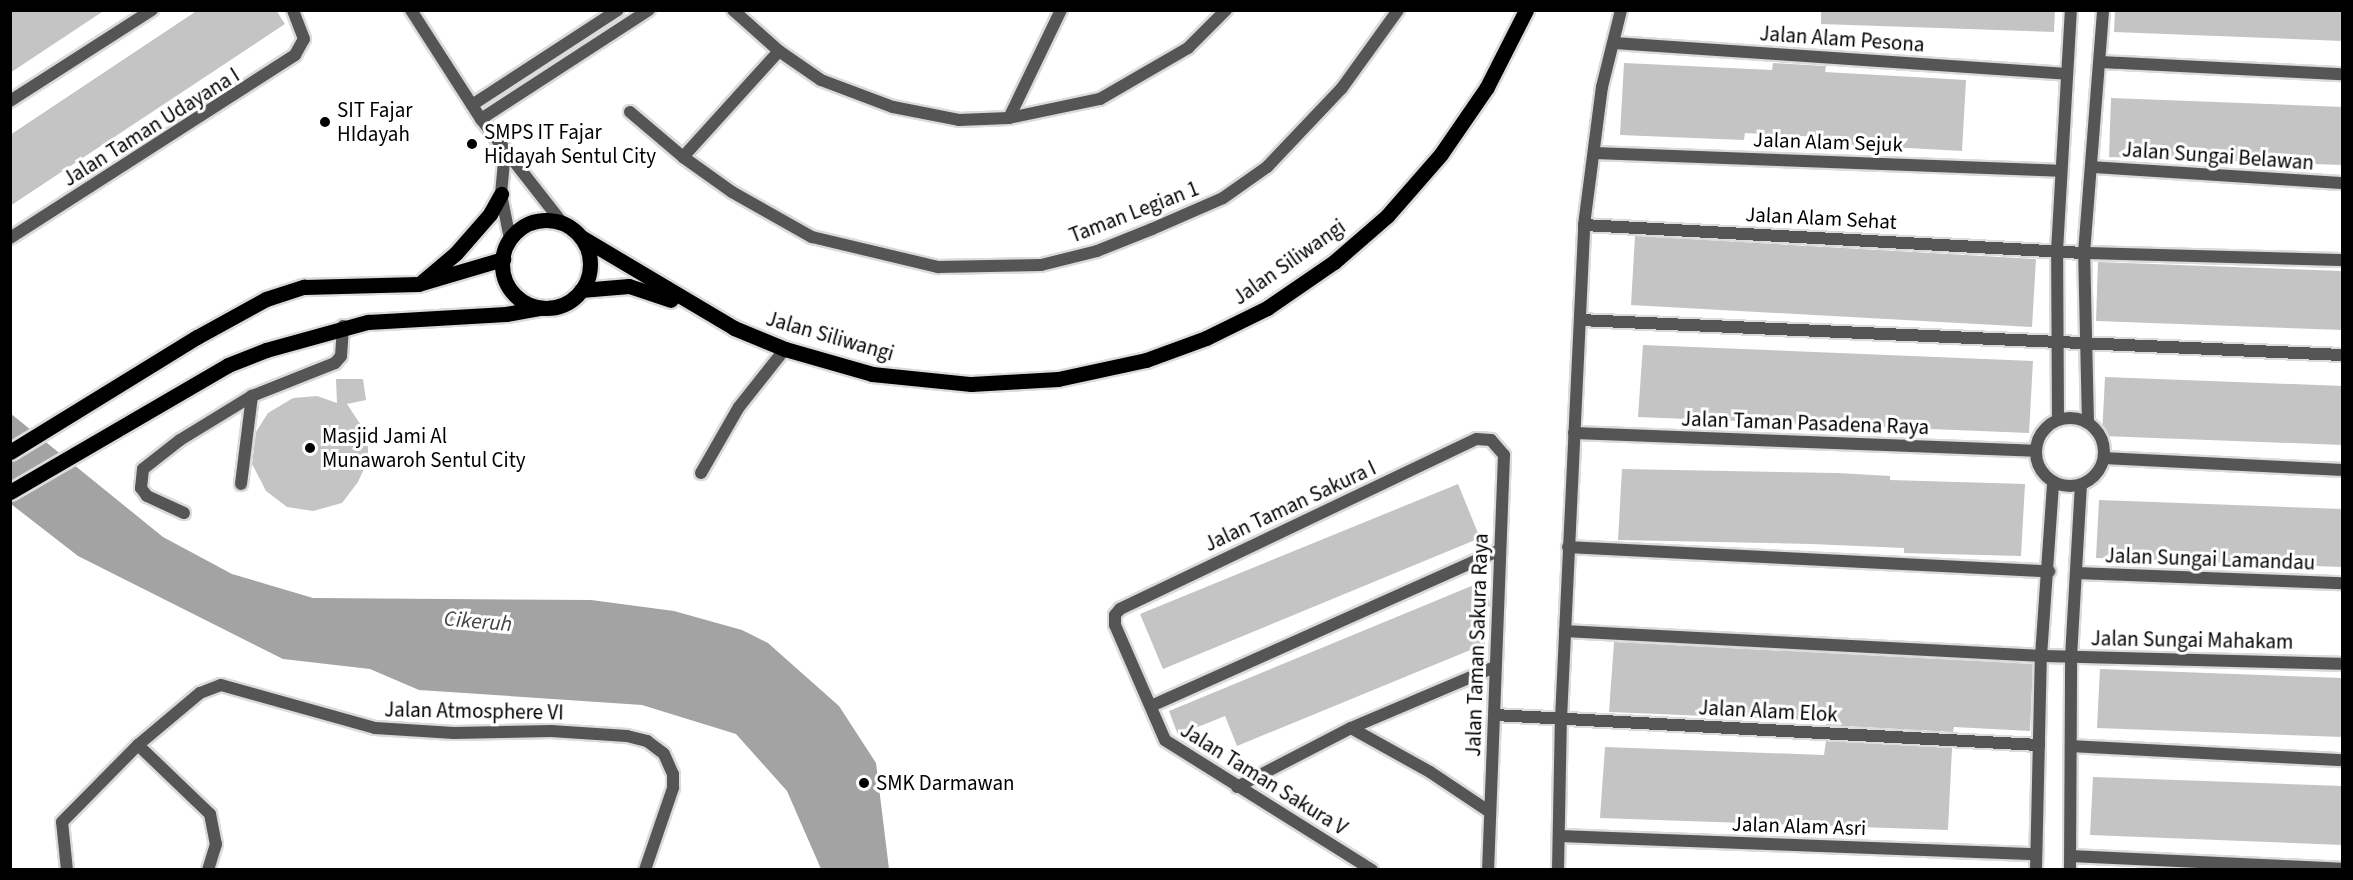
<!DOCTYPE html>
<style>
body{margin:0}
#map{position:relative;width:2353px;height:880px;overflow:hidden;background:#fff;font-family:"Source Sans 3",sans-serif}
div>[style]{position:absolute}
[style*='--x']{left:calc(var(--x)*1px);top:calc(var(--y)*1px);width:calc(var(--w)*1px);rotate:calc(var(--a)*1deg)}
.water>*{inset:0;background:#a3a3a3}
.building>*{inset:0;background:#c4c4c4}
.roads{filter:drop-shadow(2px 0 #dbdbdb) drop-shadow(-2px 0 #dbdbdb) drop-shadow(0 2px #dbdbdb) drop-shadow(0 -2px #dbdbdb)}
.service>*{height:12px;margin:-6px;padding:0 6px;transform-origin:6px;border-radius:6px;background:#555}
.minor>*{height:12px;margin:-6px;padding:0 6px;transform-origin:6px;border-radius:6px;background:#555}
.minor>.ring{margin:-6px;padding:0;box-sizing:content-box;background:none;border:12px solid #555;border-radius:50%}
.primary>*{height:15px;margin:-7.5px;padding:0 7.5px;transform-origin:7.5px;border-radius:7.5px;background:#000}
.primary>.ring{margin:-7.5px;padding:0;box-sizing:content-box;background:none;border:15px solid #000;border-radius:50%}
.dots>*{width:16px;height:16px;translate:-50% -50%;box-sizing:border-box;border:3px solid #fff;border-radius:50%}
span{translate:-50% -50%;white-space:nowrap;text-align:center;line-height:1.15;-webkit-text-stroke:6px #fff;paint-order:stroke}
.street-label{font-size:21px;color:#000}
.poi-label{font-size:21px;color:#000}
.left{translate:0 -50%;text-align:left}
.water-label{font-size:22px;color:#444;font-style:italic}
.frame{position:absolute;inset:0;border:12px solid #000;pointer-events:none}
</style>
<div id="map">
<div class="water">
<div style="clip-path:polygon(10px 413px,163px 537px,232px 574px,313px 598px,591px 600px,674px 611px,742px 630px,768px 643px,839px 706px,876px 763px,889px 869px,821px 869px,787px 791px,736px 734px,642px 705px,419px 690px,370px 669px,283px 659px,78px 556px,11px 504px)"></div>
</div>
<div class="building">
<div style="clip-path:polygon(10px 10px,105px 10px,10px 73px)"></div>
<div style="clip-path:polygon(198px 10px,276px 10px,285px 24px,10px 206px,10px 135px)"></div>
<div style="clip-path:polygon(1821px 10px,2055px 10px,2054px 32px,1821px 24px)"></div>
<div style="clip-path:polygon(2115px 10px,2343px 12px,2343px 41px,2114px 32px)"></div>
<div style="clip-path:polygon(1624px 63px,1772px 70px,1773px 63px,1826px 66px,1825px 72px,1966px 80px,1962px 151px,1838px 144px,1838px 138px,1745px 133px,1744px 140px,1620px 135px)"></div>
<div style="clip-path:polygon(2111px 98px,2343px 107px,2343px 165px,2109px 157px)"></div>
<div style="clip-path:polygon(1635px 236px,2036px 259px,2032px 327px,1631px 305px)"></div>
<div style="clip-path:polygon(2098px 262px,2343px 271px,2343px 330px,2096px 321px)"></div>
<div style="clip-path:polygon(1643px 345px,2033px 361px,2029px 433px,1638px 417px)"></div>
<div style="clip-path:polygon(2105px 377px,2343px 386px,2343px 445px,2102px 436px)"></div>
<div style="clip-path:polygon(336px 379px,363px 379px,366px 400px,347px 404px,368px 436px,368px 460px,358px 482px,342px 503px,313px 511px,287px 507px,266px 491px,252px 464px,256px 432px,268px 413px,293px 398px,317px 396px,337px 403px)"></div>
<div style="clip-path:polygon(1622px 469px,1837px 473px,1890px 476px,1890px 480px,2025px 484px,2021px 556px,1904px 553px,1904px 548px,1811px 544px,1618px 540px)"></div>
<div style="clip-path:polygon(1458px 484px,1480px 538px,1163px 669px,1140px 614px)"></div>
<div style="clip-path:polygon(2099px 500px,2343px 509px,2343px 567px,2096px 558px)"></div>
<div style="clip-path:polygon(1486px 580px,1490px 606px,1473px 613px,1485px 644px,1237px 746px,1225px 716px,1178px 735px,1169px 711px)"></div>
<div style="clip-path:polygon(1614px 642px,2033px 664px,2030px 731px,1954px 727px,1953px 732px,1826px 725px,1827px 721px,1609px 712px)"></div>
<div style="clip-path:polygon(2100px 669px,2343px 678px,2343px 737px,2097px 728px)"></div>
<div style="clip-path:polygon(1826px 741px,1952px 748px,1948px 830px,1600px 818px,1605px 747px,1824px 755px)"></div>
<div style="clip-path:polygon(2093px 777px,2343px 786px,2343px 845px,2090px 835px)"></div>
</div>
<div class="roads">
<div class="service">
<div style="--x:701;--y:473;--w:76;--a:-60.1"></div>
<div style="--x:739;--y:407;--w:74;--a:-51.6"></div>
<div style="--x:241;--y:484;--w:89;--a:-82.9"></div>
<div style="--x:184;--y:513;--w:41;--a:-155.3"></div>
<div style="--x:147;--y:496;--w:10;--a:-127"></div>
<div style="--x:141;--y:488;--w:19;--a:-84"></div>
<div style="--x:143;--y:469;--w:47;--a:-38.1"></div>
<div style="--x:180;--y:440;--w:84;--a:-31.4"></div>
<div style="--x:252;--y:396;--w:89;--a:-21.7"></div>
<div style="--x:335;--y:363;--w:9;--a:-49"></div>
<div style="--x:341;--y:356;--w:30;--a:-86"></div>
</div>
<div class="minor">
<div style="--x:411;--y:10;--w:130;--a:57.3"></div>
<div style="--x:481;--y:119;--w:133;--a:52"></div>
<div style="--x:733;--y:10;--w:62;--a:41.7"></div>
<div style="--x:779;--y:51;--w:51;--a:34.6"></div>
<div style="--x:821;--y:80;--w:77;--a:20.6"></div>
<div style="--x:893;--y:107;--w:67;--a:11.1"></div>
<div style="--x:959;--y:120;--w:50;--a:-2.3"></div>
<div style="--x:1009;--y:118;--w:93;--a:-11.8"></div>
<div style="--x:1100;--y:99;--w:102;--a:-30.1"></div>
<div style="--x:1188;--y:48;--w:54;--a:-45"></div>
<div style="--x:1614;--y:43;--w:454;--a:3.9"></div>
<div style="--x:2101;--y:62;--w:241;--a:2.9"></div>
<div style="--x:10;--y:101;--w:169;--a:-32.7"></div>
<div style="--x:472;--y:105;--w:174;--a:-33.1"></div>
<div style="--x:630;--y:112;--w:70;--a:40.3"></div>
<div style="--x:683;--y:157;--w:60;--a:35.5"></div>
<div style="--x:732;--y:192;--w:92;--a:29.4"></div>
<div style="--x:812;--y:237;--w:130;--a:13.4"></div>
<div style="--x:938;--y:267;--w:103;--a:-1.1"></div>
<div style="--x:1041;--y:265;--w:58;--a:-14"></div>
<div style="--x:1097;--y:251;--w:59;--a:-21.8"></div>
<div style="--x:1152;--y:229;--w:77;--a:-23.6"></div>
<div style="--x:1223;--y:198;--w:54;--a:-35.2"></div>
<div style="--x:1267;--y:167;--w:109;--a:-46.5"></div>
<div style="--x:1342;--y:88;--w:96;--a:-54.3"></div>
<div style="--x:1009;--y:118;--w:120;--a:-64.3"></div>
<div style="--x:481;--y:119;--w:200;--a:-33"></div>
<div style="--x:505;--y:151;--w:43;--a:95.3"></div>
<div style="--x:501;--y:194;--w:46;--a:78.7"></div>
<div style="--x:1594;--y:153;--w:466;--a:2.2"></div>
<div style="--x:683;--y:157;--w:143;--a:-47.8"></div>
<div style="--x:2092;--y:167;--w:251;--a:3.7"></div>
<div style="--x:1584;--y:225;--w:501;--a:3.21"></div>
<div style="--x:2084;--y:253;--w:258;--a:1.6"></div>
<div style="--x:10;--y:238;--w:339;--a:-32.7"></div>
<div style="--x:295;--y:55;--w:18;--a:-61"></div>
<div style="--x:304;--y:39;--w:31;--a:-111"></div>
<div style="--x:1580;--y:320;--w:763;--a:2.63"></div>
<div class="ring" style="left:2036px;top:418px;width:56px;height:56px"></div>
<div style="--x:2058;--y:420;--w:169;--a:-90.3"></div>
<div style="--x:2057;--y:251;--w:241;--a:-86.7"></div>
<div style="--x:2088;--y:423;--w:170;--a:-91.3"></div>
<div style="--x:2084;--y:253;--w:244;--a:-85.5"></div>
<div style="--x:1574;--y:433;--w:461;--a:2.2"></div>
<div style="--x:2104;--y:458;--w:238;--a:2.9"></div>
<div style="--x:1568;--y:547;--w:482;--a:2.9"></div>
<div style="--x:2076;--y:573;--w:266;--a:2.2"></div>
<div style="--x:1565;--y:631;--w:477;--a:3"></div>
<div style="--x:2041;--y:656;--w:301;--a:1.5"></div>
<div style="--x:1151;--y:706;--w:381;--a:-24.1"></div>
<div style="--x:1495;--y:715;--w:545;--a:3.16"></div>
<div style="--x:1351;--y:728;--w:90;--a:29.1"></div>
<div style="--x:1430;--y:772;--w:72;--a:33.7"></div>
<div style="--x:138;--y:745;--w:100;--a:43.8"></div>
<div style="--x:210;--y:814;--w:31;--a:79"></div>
<div style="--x:216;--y:844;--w:27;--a:107"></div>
<div style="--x:2071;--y:746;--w:271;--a:3"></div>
<div style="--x:1237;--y:787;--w:128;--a:-27.4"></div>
<div style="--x:1351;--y:728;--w:156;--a:-23"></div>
<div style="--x:1559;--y:836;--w:477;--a:2.2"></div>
<div style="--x:2071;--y:856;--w:271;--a:2.7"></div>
<div style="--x:67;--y:870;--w:48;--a:-95.9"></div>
<div style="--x:62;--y:822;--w:108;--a:-45.4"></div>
<div style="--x:138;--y:745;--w:81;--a:-40"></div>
<div style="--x:200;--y:693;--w:22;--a:-21"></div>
<div style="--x:221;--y:685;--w:160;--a:15.6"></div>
<div style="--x:375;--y:728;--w:79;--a:3.6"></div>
<div style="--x:454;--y:733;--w:97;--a:-1.2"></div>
<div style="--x:551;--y:731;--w:76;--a:3.8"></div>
<div style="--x:627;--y:736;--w:21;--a:14"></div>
<div style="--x:647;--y:741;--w:21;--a:37"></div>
<div style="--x:664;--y:754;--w:22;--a:66"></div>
<div style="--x:673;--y:774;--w:14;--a:90"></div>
<div style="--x:673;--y:788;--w:87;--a:108.9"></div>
<div style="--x:1372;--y:870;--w:244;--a:-147.9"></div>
<div style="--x:1165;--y:740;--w:125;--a:-113.5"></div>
<div style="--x:1115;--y:625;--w:10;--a:-90"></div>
<div style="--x:1115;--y:615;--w:8;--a:-50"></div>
<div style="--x:1120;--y:609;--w:395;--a:-25.5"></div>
<div style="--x:1477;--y:439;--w:14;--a:4"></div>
<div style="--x:1491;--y:440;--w:20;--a:49"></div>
<div style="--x:1504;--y:455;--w:415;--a:92.2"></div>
<div style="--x:1558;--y:870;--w:151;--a:-88.9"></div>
<div style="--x:1561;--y:719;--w:495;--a:-87.3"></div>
<div style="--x:1584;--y:225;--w:139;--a:-82.6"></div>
<div style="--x:1602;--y:87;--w:79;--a:-76.1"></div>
<div style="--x:2036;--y:870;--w:214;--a:-88.7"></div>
<div style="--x:2041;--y:656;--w:173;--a:-86"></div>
<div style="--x:2070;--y:870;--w:213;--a:-89.7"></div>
<div style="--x:2071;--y:657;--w:172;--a:-86.7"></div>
</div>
<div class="primary">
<div class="ring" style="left:502px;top:220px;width:73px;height:73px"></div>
<div style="--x:581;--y:237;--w:178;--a:30.7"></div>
<div style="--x:734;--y:328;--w:55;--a:22.4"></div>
<div style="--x:785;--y:349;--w:91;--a:16"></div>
<div style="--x:872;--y:374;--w:100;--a:5.8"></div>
<div style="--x:971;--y:384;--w:87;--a:-3.3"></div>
<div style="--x:1058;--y:379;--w:90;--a:-12.2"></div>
<div style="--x:1146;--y:360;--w:64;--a:-20.1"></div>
<div style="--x:1206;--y:338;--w:68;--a:-26.2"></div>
<div style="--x:1267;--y:308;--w:81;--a:-34.5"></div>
<div style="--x:1334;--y:262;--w:70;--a:-41"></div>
<div style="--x:1387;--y:216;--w:82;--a:-48.9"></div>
<div style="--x:1441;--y:154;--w:81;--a:-55.5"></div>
<div style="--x:1487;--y:87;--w:86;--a:-63.1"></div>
<div style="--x:423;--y:281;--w:43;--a:-40.3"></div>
<div style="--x:456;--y:253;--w:52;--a:-48.9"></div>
<div style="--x:490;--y:214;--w:23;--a:-61"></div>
<div style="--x:581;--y:290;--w:48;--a:-4.8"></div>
<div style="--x:629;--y:286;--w:44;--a:18.4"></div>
<div style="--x:10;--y:452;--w:220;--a:-31.6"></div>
<div style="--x:197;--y:337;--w:79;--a:-28.8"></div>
<div style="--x:266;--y:299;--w:40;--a:-18"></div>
<div style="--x:304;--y:287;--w:114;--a:-1.5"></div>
<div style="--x:418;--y:284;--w:89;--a:-16.4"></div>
<div style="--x:10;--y:492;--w:252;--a:-30.2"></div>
<div style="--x:228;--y:365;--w:41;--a:-21.5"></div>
<div style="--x:266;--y:350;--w:106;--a:-15.4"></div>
<div style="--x:368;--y:322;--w:138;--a:-3.3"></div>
<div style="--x:506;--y:314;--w:35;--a:-10"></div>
</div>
</div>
<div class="dots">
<div style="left:325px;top:122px;background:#000"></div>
<div style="left:472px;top:144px;background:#000"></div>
<div style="left:310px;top:448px;background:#000"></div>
<div style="left:864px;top:783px;background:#000"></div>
</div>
<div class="street-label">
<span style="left:1842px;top:39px;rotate:4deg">Jalan Alam Pesona</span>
<span style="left:151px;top:127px;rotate:-32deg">Jalan Taman Udayana I</span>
<span style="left:1828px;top:142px;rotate:2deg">Jalan Alam Sejuk</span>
<span style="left:2218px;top:156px;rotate:4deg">Jalan Sungai Belawan</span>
<span style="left:1134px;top:212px;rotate:-21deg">Taman Legian 1</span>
<span style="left:1821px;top:218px;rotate:3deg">Jalan Alam Sehat</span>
<span style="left:1289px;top:262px;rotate:-35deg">Jalan Siliwangi</span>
<span style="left:830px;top:336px;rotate:16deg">Jalan Siliwangi</span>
<span style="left:1805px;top:423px;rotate:2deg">Jalan Taman Pasadena Raya</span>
<span style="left:1290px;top:506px;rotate:-25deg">Jalan Taman Sakura I</span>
<span style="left:2210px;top:559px;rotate:2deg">Jalan Sungai Lamandau</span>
<span style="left:2192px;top:640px;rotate:1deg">Jalan Sungai Mahakam</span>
<span style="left:1477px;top:645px;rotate:-88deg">Jalan Taman Sakura Raya</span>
<span style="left:474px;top:711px;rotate:1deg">Jalan Atmosphere VI</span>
<span style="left:1768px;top:711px;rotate:3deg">Jalan Alam Elok</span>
<span style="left:1264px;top:779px;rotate:32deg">Jalan Taman Sakura V</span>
<span style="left:1799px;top:826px;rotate:2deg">Jalan Alam Asri</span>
</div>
<div class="poi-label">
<span class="left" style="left:337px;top:122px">SIT Fajar<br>HIdayah</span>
<span class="left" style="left:484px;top:144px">SMPS IT Fajar<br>Hidayah Sentul City</span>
<span class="left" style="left:322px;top:448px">Masjid Jami Al<br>Munawaroh Sentul City</span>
<span class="left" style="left:876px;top:783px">SMK Darmawan</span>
</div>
<div class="water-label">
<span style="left:478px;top:622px;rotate:5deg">Cikeruh</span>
</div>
<div class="frame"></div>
</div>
